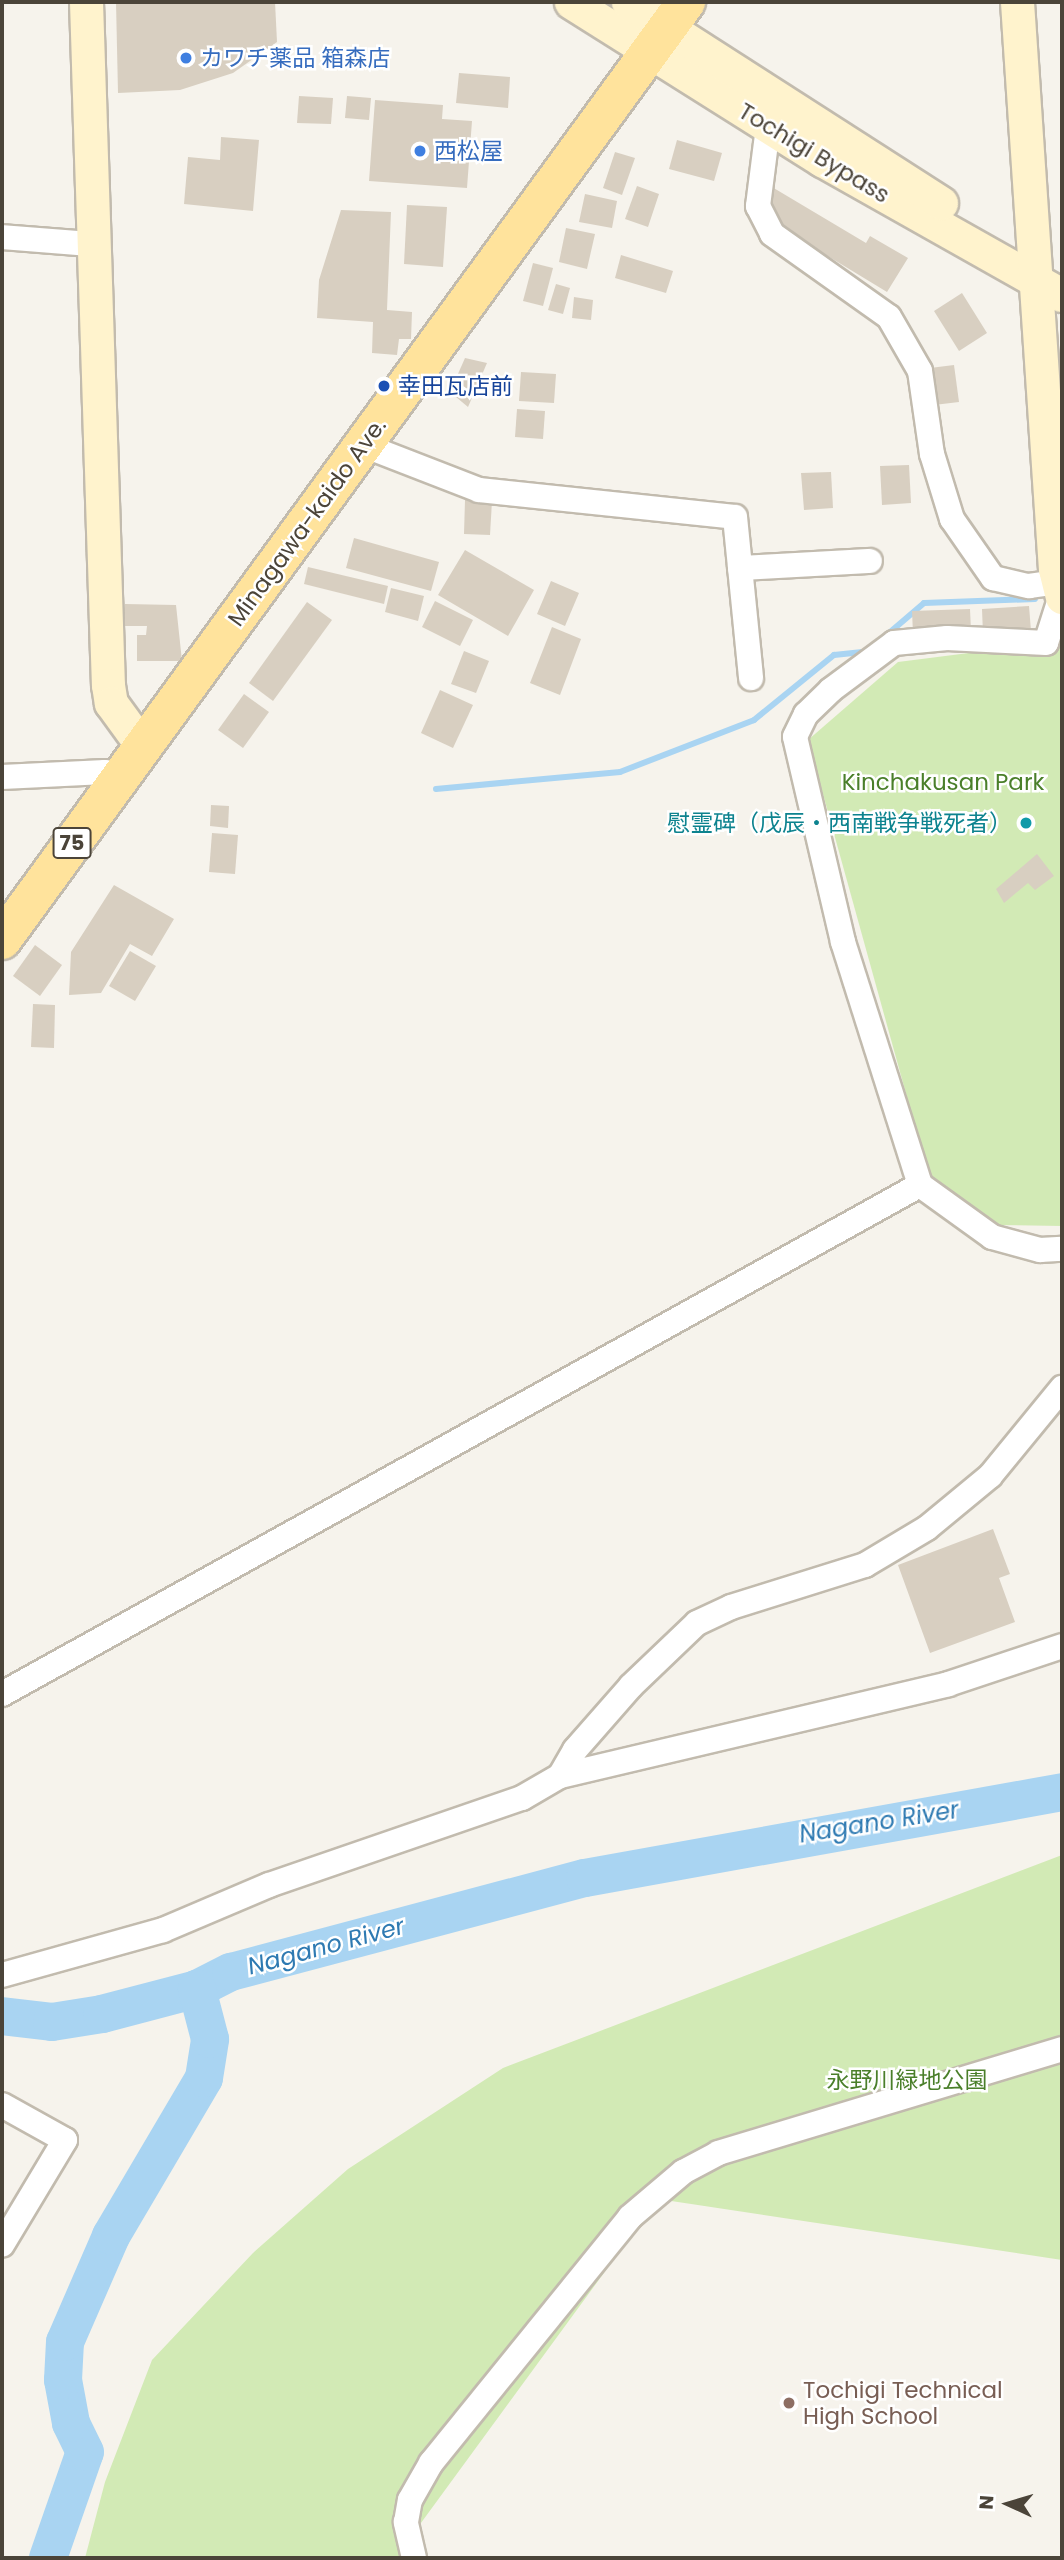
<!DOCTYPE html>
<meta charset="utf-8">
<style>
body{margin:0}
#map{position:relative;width:1064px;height:2560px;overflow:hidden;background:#f6f3ec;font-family:Poppins,"Noto Sans JP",sans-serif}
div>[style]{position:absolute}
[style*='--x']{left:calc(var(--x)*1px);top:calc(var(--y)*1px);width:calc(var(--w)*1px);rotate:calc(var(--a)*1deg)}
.green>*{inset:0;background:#d2eab5}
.stream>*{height:6px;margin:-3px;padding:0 3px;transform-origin:3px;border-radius:3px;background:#a9d4f2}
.river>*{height:38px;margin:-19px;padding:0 19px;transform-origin:19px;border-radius:19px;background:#a9d4f2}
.building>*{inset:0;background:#d8cfc1}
.roads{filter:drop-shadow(2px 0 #c2bbae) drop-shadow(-2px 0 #c2bbae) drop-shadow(0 2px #c2bbae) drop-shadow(0 -2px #c2bbae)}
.street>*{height:24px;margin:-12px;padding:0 12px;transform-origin:12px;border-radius:12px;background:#fff}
.secondary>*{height:33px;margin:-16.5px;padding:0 16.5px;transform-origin:16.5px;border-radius:16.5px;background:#fff3cd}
.primary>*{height:38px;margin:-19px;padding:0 19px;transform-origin:19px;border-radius:19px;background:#ffe39c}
.dots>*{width:19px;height:19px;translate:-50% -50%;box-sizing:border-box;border:4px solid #fff;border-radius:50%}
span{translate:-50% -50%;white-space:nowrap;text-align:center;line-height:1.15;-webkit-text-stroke:5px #fff;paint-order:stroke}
.shield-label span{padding:2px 5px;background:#fff;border:2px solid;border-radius:5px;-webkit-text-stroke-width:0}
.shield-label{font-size:21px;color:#4b4439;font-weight:700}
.shop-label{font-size:23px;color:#366cbe}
.left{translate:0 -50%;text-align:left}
.street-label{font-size:23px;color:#4b4439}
.transit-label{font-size:23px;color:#164399}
.park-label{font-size:23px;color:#4a7f2a}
.culture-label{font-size:23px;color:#0d838f}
.right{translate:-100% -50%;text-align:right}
.education-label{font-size:23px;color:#785e54}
.water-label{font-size:24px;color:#2e7ab2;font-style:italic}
.frame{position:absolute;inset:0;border:4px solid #4b4439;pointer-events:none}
.north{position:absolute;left:973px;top:2469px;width:70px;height:70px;-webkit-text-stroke:5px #fff;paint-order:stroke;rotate:274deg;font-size:19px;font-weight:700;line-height:28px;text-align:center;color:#4b4439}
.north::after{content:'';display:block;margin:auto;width:24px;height:32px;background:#4b4439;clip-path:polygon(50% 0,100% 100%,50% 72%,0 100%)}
</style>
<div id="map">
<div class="green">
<div style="clip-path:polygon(1062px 641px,1062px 1226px,997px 1225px,928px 1173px,808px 740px,898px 662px)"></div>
<div style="clip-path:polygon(1062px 1855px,1062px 2260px,658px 2199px,418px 2527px,423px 2558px,85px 2558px,105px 2482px,152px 2360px,253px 2253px,348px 2169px,503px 2068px)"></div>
</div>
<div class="stream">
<div style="--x:882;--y:639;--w:55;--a:-40.6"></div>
<div style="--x:924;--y:603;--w:111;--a:-2.1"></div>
<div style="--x:436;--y:789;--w:185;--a:-5.3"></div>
<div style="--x:620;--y:772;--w:144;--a:-21.2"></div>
<div style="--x:754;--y:720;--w:103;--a:-39.1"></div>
<div style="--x:834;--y:655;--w:31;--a:-6"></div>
</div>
<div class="river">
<div style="--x:2;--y:2016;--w:50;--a:6.8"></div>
<div style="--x:52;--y:2022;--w:51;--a:-9.1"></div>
<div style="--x:102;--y:2014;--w:98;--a:-14.7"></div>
<div style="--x:197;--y:1989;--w:38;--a:-27"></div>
<div style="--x:231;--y:1972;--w:366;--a:-14.9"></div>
<div style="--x:585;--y:1878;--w:485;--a:-10.2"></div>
<div style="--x:48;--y:2558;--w:112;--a:-70.8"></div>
<div style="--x:85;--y:2452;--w:32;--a:-116"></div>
<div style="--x:71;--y:2423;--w:44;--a:-100.5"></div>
<div style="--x:63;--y:2380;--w:38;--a:-87"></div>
<div style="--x:65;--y:2342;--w:116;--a:-66.5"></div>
<div style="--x:111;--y:2236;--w:183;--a:-59.5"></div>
<div style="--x:204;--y:2078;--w:39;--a:-81"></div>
<div style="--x:210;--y:2039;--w:52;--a:-104.6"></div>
</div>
<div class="building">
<div style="clip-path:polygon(116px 2px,275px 2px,277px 42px,233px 73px,180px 90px,118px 93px)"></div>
<div style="clip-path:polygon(459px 73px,510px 77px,508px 108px,456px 103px)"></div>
<div style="clip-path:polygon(299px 96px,333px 98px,331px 124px,297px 123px)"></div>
<div style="clip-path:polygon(347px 96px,371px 98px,369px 120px,345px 118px)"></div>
<div style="clip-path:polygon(375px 100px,443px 105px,442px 119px,472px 121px,467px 188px,369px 181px)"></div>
<div style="clip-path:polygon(221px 137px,259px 140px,253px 211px,184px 204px,188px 157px,220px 160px)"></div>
<div style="clip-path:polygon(677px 140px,722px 153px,714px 181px,669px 169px)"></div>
<div style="clip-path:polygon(615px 152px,635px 158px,622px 195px,603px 188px)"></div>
<div style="clip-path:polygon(637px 186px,659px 194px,648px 227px,625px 219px)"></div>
<div style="clip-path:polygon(772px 187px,866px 243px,870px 236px,908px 258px,887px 292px,780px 227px,765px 199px)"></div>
<div style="clip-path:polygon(585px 194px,617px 201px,612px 228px,579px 222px)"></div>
<div style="clip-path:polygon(407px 205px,447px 207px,443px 267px,404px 264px)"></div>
<div style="clip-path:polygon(341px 210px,391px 212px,387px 310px,412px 312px,411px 339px,399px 339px,397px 355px,372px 353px,373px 322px,317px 318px,319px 280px)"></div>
<div style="clip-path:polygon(566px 228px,595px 234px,587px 269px,559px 262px)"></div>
<div style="clip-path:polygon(621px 255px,673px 271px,666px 293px,615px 278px)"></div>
<div style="clip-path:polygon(533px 263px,553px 268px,543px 306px,523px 301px)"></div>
<div style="clip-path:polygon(556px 284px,570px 288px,563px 314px,548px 310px)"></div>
<div style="clip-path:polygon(962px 293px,987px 333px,959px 351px,934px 311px)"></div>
<div style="clip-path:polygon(574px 297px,593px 300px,591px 320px,572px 318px)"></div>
<div style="clip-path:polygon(465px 358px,487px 363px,468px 407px,450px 392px)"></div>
<div style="clip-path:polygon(954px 365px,959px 402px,934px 405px,930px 368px)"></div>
<div style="clip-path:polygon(521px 372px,556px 374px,554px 403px,519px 401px)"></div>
<div style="clip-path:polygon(517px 409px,545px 411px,543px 439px,515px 437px)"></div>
<div style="clip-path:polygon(909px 465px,911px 503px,882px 505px,880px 466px)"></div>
<div style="clip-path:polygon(831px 472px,833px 508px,804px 510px,801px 473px)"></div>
<div style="clip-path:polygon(465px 500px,492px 501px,490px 535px,464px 534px)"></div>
<div style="clip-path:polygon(354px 538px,439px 562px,431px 591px,346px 568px)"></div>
<div style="clip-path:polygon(465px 550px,534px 590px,508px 636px,438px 595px)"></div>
<div style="clip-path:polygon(308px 567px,388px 586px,384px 604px,304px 584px)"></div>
<div style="clip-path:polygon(551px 581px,579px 593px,565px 626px,537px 614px)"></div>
<div style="clip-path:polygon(391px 588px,424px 596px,418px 621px,385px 612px)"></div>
<div style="clip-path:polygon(435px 601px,473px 620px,460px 646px,422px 627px)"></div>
<div style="clip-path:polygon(307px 602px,332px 620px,273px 701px,249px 683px)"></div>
<div style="clip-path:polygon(125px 604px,176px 605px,182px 661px,137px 661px,137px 635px,146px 635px,147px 626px,124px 626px)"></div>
<div style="clip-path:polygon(1029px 606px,1031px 631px,983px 634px,982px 609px)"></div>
<div style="clip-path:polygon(970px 609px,971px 631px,913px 634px,912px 611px)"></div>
<div style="clip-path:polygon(552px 627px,581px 639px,560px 695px,530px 683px)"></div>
<div style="clip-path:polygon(464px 651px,489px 661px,476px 693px,451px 684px)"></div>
<div style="clip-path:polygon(440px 690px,473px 705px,453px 748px,421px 733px)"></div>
<div style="clip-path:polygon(244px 694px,269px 712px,243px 748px,218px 730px)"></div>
<div style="clip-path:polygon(211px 805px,229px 806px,228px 828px,210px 826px)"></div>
<div style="clip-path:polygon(212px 833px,238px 835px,235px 874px,209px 872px)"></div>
<div style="clip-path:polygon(1037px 854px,1054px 876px,1035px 890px,1028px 883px,1004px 903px,996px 889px)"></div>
<div style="clip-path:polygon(114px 885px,174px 919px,152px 956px,130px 944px,101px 993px,69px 995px,71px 952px)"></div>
<div style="clip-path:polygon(35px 945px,62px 965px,40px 996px,13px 976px)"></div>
<div style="clip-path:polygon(130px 951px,156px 966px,135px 1001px,109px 986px)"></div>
<div style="clip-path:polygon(33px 1004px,55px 1005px,54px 1048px,31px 1047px)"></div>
<div style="clip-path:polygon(993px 1529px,1010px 1574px,999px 1578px,1015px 1622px,930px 1653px,898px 1565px)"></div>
</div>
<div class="roads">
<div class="street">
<div style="--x:768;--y:127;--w:80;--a:97.2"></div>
<div style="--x:758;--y:206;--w:31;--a:63"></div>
<div style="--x:772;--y:234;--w:143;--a:35.4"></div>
<div style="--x:889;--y:317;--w:62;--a:60.1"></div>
<div style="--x:920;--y:371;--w:84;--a:81.8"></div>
<div style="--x:932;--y:454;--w:68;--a:72.9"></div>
<div style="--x:952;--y:519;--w:72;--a:55.2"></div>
<div style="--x:993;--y:578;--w:37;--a:13"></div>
<div style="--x:1029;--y:586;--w:27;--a:-8"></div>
<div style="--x:2;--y:237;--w:89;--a:4.5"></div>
<div style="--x:363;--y:445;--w:124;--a:21.2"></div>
<div style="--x:479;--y:490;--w:257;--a:6"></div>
<div style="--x:735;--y:517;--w:162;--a:84.3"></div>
<div style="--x:740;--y:568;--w:130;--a:-3.1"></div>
<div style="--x:1061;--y:596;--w:49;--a:107.7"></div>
<div style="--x:1046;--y:643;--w:99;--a:-177.1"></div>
<div style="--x:947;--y:638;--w:53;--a:174.6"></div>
<div style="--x:894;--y:643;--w:79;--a:143.3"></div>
<div style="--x:831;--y:690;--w:35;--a:136"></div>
<div style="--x:806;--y:714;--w:25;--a:116"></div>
<div style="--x:795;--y:737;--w:211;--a:76.8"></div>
<div style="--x:843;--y:942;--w:255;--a:72.4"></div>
<div style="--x:920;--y:1185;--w:89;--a:35.8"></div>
<div style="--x:992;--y:1237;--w:50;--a:15.2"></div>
<div style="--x:1040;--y:1250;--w:22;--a:-3"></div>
<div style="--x:2;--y:777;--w:103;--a:-2.8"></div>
<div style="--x:105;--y:772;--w:16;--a:43"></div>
<div style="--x:2;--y:1694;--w:1050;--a:-29.01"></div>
<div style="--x:560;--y:1776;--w:30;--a:-60"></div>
<div style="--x:575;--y:1750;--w:85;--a:-48.8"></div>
<div style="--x:631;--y:1686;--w:91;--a:-43.7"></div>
<div style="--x:697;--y:1623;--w:38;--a:-25"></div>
<div style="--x:731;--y:1607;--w:140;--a:-17.4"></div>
<div style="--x:865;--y:1565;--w:72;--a:-30.8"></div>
<div style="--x:927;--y:1528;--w:82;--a:-39.5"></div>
<div style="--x:990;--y:1476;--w:114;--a:-50.7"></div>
<div style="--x:2;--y:1975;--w:167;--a:-15.6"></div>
<div style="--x:163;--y:1930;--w:115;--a:-23"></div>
<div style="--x:269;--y:1885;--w:268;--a:-19"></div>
<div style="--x:522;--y:1798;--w:44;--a:-30.1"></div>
<div style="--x:560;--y:1776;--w:399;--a:-13.3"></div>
<div style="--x:948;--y:1684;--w:120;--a:-18.4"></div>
<div style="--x:2;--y:2105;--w:72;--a:29.1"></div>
<div style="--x:65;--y:2140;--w:122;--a:121"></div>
<div style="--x:414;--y:2558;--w:37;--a:-103"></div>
<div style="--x:406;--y:2522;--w:22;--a:-80"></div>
<div style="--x:410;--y:2500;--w:43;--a:-60.4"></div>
<div style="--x:431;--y:2463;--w:316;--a:-51"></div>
<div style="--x:630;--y:2217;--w:70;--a:-40.3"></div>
<div style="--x:683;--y:2172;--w:40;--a:-28"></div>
<div style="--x:718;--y:2153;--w:359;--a:-16.8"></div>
</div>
<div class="secondary">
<div style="--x:86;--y:2;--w:683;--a:88.16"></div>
<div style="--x:108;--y:685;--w:18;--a:81"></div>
<div style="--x:111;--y:703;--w:54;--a:54"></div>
<div style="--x:571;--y:2;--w:297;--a:32.2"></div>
<div style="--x:822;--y:160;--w:275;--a:29.4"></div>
<div style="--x:628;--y:2;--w:372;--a:32.7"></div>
<div style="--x:1017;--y:2;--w:568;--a:86.17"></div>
<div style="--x:1055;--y:569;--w:29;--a:76"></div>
</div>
<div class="primary">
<div style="--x:2;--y:940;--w:1161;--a:-53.9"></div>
</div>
</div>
<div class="dots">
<div style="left:186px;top:58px;background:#3f7fe0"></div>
<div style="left:420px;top:151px;background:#3f7fe0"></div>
<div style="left:384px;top:386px;background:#1a4fb4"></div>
<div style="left:1026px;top:823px;background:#0f9aa8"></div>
<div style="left:789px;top:2403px;background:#8d6e63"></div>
</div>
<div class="shield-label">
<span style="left:72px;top:843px">75</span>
</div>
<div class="shop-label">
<span class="left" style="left:200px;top:58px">カワチ薬品 箱森店</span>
<span class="left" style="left:434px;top:151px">西松屋</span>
</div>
<div class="street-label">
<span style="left:814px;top:153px;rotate:31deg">Tochigi Bypass</span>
<span style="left:307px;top:522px;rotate:-54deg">Minagawa-kaido Ave.</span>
</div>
<div class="transit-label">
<span class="left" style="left:398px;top:386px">幸田瓦店前</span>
</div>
<div class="park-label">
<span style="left:943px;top:782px">Kinchakusan Park</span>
<span style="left:907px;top:2080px">永野川緑地公園</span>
</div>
<div class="culture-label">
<span class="right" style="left:1012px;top:823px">慰霊碑（戊辰・西南戦争戦死者）</span>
</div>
<div class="education-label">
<span class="left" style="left:803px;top:2403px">Tochigi Technical<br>High School</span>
</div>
<div class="water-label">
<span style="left:879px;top:1822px;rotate:-9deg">Nagano River</span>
<span style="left:326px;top:1946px;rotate:-15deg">Nagano River</span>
</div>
<div class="frame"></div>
<div class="north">N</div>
</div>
